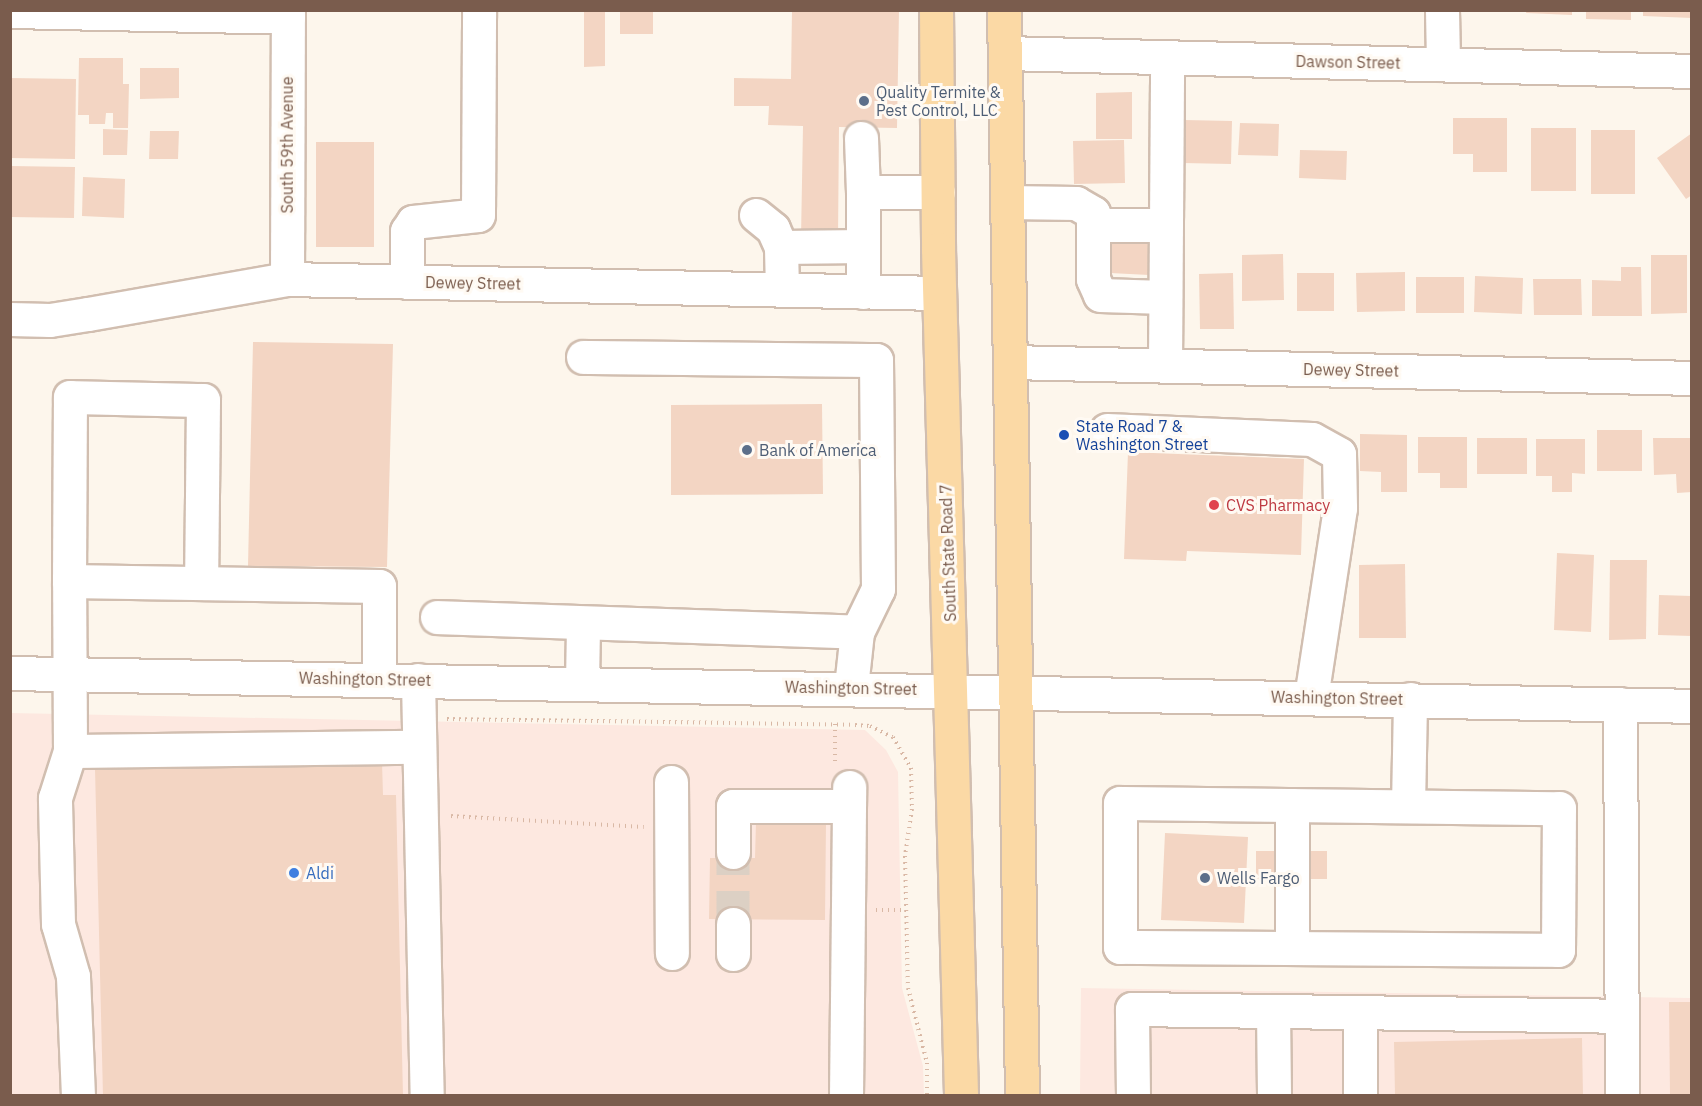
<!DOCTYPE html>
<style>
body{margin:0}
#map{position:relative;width:1702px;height:1106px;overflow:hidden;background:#fdf6ec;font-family:"IBM Plex Sans",sans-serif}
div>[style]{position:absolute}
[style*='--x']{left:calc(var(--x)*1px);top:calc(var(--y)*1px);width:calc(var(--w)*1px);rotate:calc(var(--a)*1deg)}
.commercial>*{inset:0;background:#fde8e0}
.building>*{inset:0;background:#f3d5c3}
.minor-tunnel>*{height:33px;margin-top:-16.5px;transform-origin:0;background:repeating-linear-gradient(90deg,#dcd0c4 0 33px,transparent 0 49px)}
.path>*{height:4px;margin-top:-2px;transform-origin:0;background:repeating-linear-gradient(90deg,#d9b8a5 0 1.5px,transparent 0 6px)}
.roads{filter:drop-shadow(2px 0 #d1beb0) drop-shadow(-2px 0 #d1beb0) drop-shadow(0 2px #d1beb0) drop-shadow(0 -2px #d1beb0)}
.minor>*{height:33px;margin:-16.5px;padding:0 16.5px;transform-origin:16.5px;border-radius:16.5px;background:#fff}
.major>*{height:33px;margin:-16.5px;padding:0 16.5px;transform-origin:16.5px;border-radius:16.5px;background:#fbd9a5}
.dots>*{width:16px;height:16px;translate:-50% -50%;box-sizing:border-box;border:3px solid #fffaf3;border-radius:50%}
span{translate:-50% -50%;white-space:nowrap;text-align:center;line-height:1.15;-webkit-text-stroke:6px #fffaf3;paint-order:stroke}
.street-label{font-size:16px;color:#7a5c4d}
.service-label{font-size:16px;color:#4e5e75}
.left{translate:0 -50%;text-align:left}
.transit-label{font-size:16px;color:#164399}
.health-label{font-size:16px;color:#be3a42}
.shop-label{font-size:16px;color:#366cbe}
.frame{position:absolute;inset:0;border:12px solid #7a5c4d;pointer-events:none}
</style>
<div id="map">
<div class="commercial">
<div style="clip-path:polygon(11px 713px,865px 730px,886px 750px,898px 772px,902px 988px,923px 1066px,924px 1095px,11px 1096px)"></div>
<div style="clip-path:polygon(1081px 988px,1691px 998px,1691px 1095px,1080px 1096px)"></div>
</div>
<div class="building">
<div style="clip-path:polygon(584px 10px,605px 10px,605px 66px,584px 67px)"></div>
<div style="clip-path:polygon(620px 10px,653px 10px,653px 34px,620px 34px)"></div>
<div style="clip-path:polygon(792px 10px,899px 10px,897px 128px,839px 127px,838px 238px,801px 237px,803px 126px,768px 125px,769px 106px,734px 106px,734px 78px,791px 79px)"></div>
<div style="clip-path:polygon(1527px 10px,1572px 10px,1572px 15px,1526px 13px)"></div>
<div style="clip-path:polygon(1586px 10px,1631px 10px,1631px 20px,1586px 19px)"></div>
<div style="clip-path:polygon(1643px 10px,1692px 10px,1692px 18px,1643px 16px)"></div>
<div style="clip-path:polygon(79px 58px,123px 58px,123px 84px,129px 84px,128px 128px,113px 128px,113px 113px,106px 113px,105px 124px,89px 124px,89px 115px,78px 115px)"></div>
<div style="clip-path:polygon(140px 68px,179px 68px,179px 98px,140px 99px)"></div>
<div style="clip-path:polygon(10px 78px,76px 79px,75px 159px,10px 158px)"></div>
<div style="clip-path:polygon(1132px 92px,1132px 139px,1096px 139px,1096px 93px)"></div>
<div style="clip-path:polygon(1453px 118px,1507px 118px,1507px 172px,1473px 172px,1473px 154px,1453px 154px)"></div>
<div style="clip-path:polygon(1184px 120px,1232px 121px,1231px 164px,1183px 163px)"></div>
<div style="clip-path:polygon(1240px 123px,1279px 124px,1278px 156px,1238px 155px)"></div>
<div style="clip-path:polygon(1531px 128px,1576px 128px,1576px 191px,1531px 191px)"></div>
<div style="clip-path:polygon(103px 129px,128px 130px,127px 155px,103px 155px)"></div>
<div style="clip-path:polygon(1591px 130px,1635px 130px,1635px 194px,1591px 194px)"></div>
<div style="clip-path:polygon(150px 131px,179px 131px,178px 159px,149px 159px)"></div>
<div style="clip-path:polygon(1692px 133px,1692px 195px,1686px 199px,1657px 158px)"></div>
<div style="clip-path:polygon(1124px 140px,1125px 183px,1074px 184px,1073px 141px)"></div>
<div style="clip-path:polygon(316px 142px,374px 142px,374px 247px,316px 247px)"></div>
<div style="clip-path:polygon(1300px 150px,1347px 151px,1346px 180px,1299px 178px)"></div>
<div style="clip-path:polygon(10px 166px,75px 167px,74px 218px,10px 217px)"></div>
<div style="clip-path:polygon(83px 177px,125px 179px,124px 218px,82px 216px)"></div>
<div style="clip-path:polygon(1111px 236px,1151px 238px,1149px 275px,1110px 273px)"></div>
<div style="clip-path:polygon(1283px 254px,1284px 300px,1242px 301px,1242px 255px)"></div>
<div style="clip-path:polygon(1651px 255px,1687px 255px,1687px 313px,1651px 314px)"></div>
<div style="clip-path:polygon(1621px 267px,1641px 267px,1642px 316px,1592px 316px,1592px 280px,1621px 281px)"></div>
<div style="clip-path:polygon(1405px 272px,1405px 311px,1357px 312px,1356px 273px)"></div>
<div style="clip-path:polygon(1233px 273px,1234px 329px,1200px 329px,1199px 274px)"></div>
<div style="clip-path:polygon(1297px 273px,1334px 273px,1334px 311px,1297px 311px)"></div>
<div style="clip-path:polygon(1475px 276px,1523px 278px,1522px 314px,1474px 312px)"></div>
<div style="clip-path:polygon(1416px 277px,1464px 277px,1464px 313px,1416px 313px)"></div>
<div style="clip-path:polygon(1533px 279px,1581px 279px,1582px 315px,1534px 315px)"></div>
<div style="clip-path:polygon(253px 342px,393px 344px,387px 567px,248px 566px)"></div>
<div style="clip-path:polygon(822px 404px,823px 494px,671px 495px,671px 405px)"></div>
<div style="clip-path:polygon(1597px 430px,1642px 430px,1642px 471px,1597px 471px)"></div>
<div style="clip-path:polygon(1360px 434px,1407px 435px,1407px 492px,1381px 492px,1381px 472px,1360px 471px)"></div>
<div style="clip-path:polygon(1418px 437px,1467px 437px,1467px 488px,1440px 488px,1440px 473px,1418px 473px)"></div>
<div style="clip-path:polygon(1477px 438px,1527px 438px,1527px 474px,1477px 474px)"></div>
<div style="clip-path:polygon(1653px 438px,1692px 438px,1692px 492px,1677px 493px,1676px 474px,1654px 475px)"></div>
<div style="clip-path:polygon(1536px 439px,1585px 439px,1585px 474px,1572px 473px,1572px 492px,1552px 492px,1552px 476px,1536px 476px)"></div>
<div style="clip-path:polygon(1128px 452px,1304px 459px,1301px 555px,1187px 551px,1186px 561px,1124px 559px)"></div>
<div style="clip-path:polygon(1557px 553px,1594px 555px,1591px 632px,1554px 630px)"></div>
<div style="clip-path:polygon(1610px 560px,1647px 560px,1646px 639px,1609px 640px)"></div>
<div style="clip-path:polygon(1405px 564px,1406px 638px,1359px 638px,1359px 565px)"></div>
<div style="clip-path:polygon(1659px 595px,1692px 596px,1692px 636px,1658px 635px)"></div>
<div style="clip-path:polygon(382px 762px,383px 795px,396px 795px,403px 1096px,103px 1096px,95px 769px)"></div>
<div style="clip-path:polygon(756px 822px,826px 823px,825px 920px,709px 919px,710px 858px,755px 858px)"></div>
<div style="clip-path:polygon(1165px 833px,1248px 837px,1244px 923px,1161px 920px)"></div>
<div style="clip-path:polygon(1256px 851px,1327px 851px,1327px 879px,1256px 879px)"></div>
<div style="clip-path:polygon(1669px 1002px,1692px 1002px,1692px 1096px,1670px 1096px)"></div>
<div style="clip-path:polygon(1582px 1038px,1583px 1096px,1395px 1096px,1394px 1042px)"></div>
</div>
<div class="minor-tunnel">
<div style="--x:733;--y:924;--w:72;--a:-90"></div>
</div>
<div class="path">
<div style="--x:447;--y:719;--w:408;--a:0.8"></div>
<div style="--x:855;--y:725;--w:15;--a:4"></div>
<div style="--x:870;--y:726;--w:25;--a:26"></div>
<div style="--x:893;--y:737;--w:36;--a:60"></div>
<div style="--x:911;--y:768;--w:41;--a:88.6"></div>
<div style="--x:912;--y:809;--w:48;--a:98.5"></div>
<div style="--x:905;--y:856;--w:132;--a:88.7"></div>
<div style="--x:908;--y:988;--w:77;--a:75.8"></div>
<div style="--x:927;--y:1063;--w:33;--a:90"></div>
<div style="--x:835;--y:724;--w:39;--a:90"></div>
<div style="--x:451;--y:816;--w:193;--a:3.3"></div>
<div style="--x:876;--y:910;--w:30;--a:0"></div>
</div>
<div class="roads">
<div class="minor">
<div style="--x:1442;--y:10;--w:54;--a:88.9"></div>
<div style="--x:10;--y:11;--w:278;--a:1.2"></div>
<div style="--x:1005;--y:53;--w:687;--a:1.5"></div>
<div style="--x:861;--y:138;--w:54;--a:87.9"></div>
<div style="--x:1007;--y:202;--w:69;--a:0.8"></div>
<div style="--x:1076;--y:203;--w:20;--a:30"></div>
<div style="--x:1093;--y:213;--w:66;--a:90"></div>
<div style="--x:1093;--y:279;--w:17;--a:66"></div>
<div style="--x:1100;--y:295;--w:65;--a:1.8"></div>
<div style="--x:756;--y:215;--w:22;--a:39"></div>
<div style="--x:773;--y:229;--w:20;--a:66"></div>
<div style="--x:1093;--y:225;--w:73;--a:0"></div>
<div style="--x:287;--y:279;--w:269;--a:-89.8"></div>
<div style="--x:407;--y:282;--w:51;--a:-90"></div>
<div style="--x:407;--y:231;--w:11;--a:-56"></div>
<div style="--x:413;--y:222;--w:65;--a:-6.1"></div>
<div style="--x:478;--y:215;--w:205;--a:-89.7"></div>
<div style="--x:782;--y:289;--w:42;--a:-91.4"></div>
<div style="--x:781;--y:247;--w:82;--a:-0.7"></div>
<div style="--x:863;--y:292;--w:100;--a:-90"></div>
<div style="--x:863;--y:192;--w:75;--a:0"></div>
<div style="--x:10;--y:319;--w:40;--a:1.4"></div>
<div style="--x:50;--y:320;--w:38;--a:-9"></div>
<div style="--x:88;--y:314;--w:202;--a:-10"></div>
<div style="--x:287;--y:279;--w:652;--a:1.23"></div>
<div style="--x:1010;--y:362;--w:682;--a:1.34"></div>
<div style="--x:1165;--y:366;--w:309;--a:-89.6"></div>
<div style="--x:1107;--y:430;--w:205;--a:2.5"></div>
<div style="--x:1312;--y:439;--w:31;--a:29"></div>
<div style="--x:1339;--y:454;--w:54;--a:88.9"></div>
<div style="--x:1340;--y:508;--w:191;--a:98.7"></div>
<div style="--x:69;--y:581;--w:184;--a:-89.7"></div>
<div style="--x:70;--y:397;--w:133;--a:1.3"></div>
<div style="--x:203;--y:400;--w:183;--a:90.6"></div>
<div style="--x:437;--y:617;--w:420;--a:2"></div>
<div style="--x:857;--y:632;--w:48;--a:-64"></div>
<div style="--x:878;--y:589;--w:229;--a:-90.5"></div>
<div style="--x:876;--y:360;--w:293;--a:-179.4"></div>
<div style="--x:10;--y:673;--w:1682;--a:1.12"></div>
<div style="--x:418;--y:680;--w:416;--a:88.8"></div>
<div style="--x:582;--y:683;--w:60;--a:-89"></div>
<div style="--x:851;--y:687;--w:55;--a:-83.8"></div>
<div style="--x:1620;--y:704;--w:392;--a:89.7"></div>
<div style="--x:70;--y:751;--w:170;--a:-90.3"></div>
<div style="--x:69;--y:581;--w:310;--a:0.9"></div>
<div style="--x:379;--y:586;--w:93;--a:90"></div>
<div style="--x:671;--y:782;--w:171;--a:89.7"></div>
<div style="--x:1120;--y:803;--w:439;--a:0.7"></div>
<div style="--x:1559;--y:808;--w:142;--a:90.4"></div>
<div style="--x:1558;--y:950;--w:438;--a:-179.6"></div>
<div style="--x:1120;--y:947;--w:144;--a:-90"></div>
<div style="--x:1292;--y:805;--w:143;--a:90"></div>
<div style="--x:1408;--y:806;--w:107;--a:-88.9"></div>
<div style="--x:733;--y:852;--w:46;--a:-90"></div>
<div style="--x:733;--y:806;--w:116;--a:0"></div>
<div style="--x:733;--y:924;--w:30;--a:90"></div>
<div style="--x:1273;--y:1011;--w:85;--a:89.3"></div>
<div style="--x:78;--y:1096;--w:120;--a:-92.4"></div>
<div style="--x:73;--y:976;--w:54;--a:-106.1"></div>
<div style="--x:58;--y:924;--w:126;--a:-91.4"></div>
<div style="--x:55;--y:798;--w:49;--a:-72.3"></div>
<div style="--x:70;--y:751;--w:348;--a:-0.7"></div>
<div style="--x:846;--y:1096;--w:309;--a:-89.4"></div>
<div style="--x:1133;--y:1096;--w:87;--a:-90.7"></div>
<div style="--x:1132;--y:1009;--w:490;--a:0.8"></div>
<div style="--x:1360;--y:1096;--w:83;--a:-90"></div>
</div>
<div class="major">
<div style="--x:936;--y:10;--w:239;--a:89.5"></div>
<div style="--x:938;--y:249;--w:847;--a:88.44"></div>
<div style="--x:1004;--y:10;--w:1086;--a:89.05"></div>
</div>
</div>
<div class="dots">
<div style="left:864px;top:101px;background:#5c6f8a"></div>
<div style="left:1064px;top:435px;background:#1a4fb4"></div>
<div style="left:747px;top:450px;background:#5c6f8a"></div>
<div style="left:1214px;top:505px;background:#e0444e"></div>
<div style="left:294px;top:873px;background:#3f7fe0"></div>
<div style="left:1205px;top:878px;background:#5c6f8a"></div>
</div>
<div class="street-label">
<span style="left:1348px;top:62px;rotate:1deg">Dawson Street</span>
<span style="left:287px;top:145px;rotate:-90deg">South 59th Avenue</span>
<span style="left:473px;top:283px;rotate:1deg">Dewey Street</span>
<span style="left:1351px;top:370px;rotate:1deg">Dewey Street</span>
<span style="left:948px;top:553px;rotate:-92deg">South State Road 7</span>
<span style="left:365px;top:679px;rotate:1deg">Washington Street</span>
<span style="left:851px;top:688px;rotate:1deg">Washington Street</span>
<span style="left:1337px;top:698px;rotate:1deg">Washington Street</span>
</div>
<div class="service-label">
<span class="left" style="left:876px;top:101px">Quality Termite &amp;<br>Pest Control, LLC</span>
<span class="left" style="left:759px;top:450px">Bank of America</span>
<span class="left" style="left:1217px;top:878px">Wells Fargo</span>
</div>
<div class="transit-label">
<span class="left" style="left:1076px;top:435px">State Road 7 &amp;<br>Washington Street</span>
</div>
<div class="health-label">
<span class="left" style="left:1226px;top:505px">CVS Pharmacy</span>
</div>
<div class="shop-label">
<span class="left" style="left:306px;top:873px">Aldi</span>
</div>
<div class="frame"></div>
</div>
